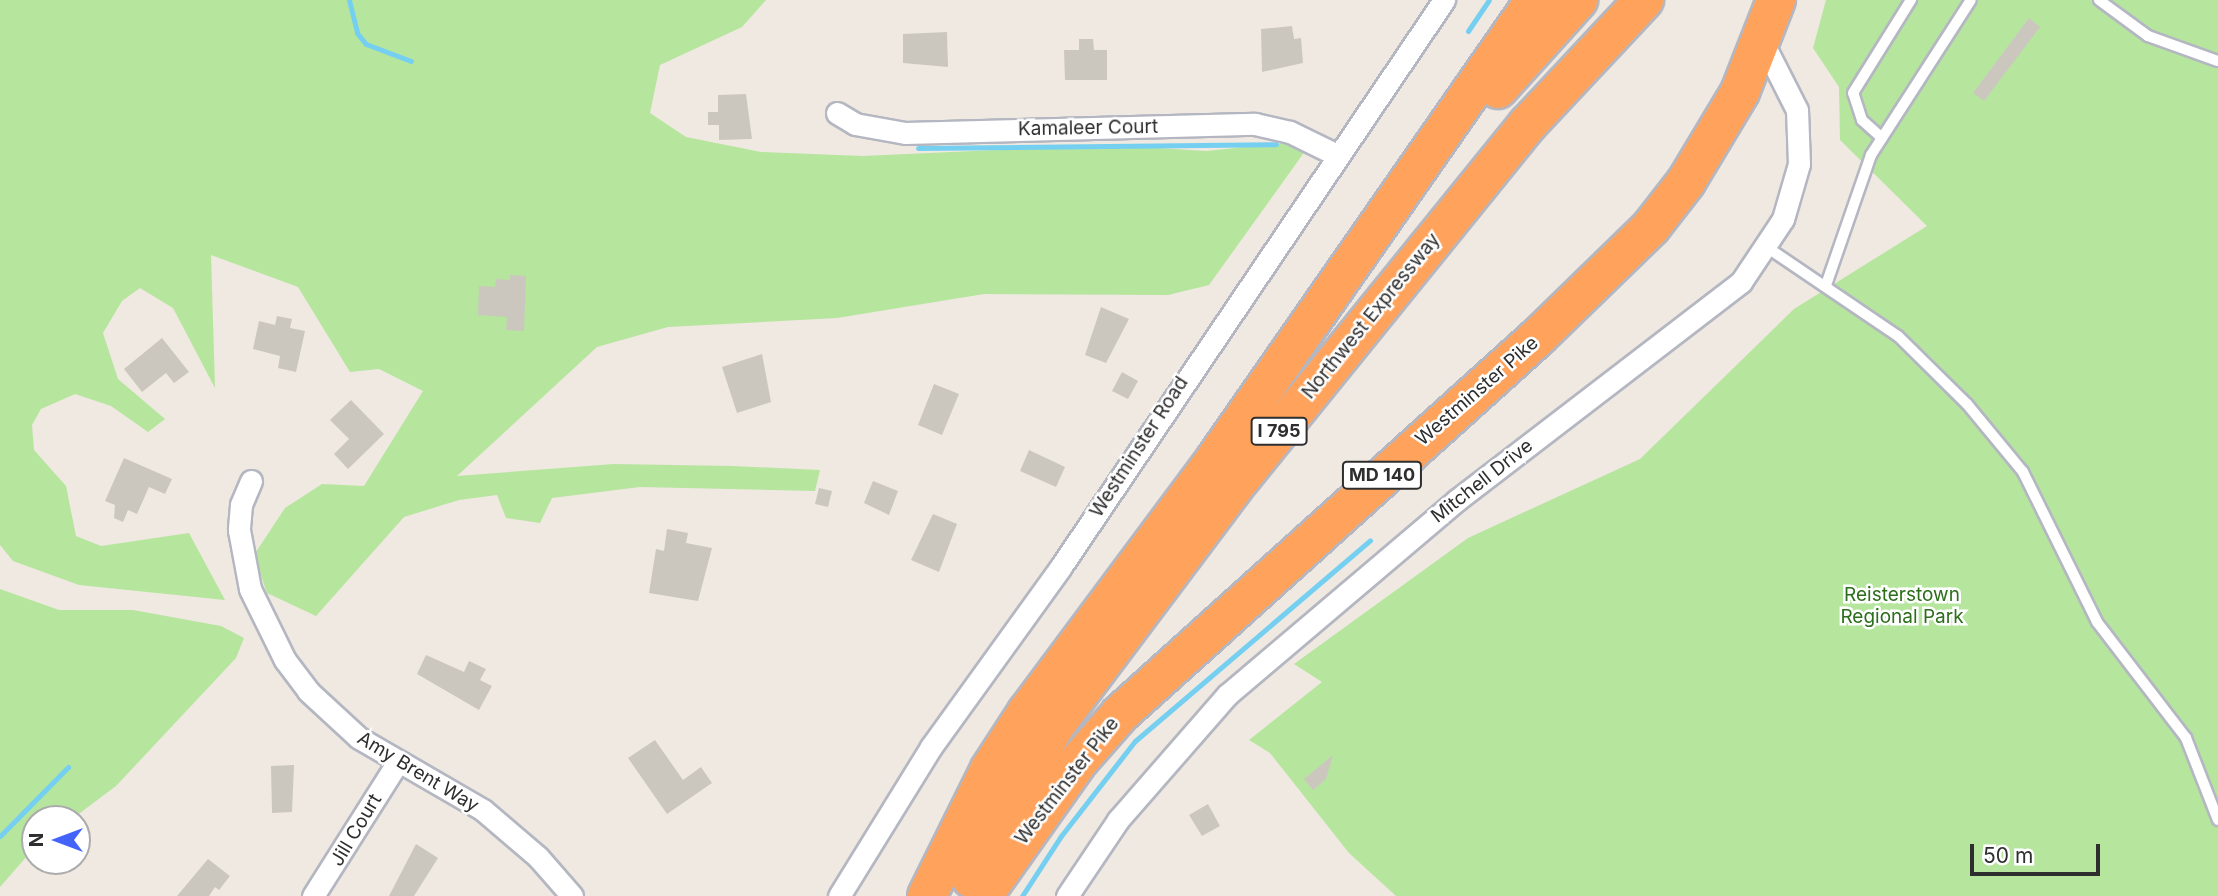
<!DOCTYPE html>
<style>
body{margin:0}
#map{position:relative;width:2218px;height:896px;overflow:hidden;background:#efe9e1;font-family:Inter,sans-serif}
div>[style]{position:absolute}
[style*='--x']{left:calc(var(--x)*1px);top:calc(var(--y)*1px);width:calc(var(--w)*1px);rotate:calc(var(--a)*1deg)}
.green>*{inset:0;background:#b6e59e}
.stream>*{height:5px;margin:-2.5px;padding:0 2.5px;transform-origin:2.5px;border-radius:2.5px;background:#75cff0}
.building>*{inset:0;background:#cbc7bf}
.roads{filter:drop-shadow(2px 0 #b4b7c1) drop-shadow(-2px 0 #b4b7c1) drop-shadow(0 2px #b4b7c1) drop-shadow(0 -2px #b4b7c1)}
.lane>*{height:10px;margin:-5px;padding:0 5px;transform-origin:5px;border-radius:5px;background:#fff}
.street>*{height:21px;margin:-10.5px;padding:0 10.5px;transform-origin:10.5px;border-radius:10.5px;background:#fff}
.highway>*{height:38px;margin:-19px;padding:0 19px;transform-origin:19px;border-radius:19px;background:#ffa35c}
span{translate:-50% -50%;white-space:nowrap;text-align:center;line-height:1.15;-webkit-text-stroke:5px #fff;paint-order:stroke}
.shield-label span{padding:2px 5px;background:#fff;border:2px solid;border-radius:5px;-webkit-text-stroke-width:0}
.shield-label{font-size:18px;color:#2e2e2e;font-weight:700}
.street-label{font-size:19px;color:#2e2e2e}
.park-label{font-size:19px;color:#2c6e1b}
.north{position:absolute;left:21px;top:805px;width:70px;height:70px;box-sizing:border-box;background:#fff;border:2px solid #ababab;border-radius:50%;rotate:270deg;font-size:19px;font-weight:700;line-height:28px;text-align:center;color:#2e2e2e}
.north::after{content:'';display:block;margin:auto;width:24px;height:32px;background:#4264fb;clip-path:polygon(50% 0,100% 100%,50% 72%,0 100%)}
.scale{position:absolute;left:1970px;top:844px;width:130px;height:32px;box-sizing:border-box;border:4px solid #2e2e2e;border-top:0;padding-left:9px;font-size:21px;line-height:24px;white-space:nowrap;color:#2e2e2e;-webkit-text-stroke:5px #fff;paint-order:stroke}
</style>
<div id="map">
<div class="green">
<div style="clip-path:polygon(0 0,766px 0,742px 27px,660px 65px,650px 113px,686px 137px,761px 152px,863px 156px,1109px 145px,1206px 151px,1313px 140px,1209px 285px,1168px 295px,984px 294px,837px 318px,668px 327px,597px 347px,457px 476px,614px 464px,732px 466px,820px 470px,815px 491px,640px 487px,552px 498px,540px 523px,506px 518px,497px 495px,459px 500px,404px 517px,316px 616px,267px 593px,254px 555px,285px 508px,322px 484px,364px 486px,423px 391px,379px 369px,350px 372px,298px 287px,211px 255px,215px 388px,173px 308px,140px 288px,122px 301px,103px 333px,118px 379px,165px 419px,148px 432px,111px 406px,75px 394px,41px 409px,32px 425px,34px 450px,66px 486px,76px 536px,101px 546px,189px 533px,225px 600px,79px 585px,13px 561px,0 545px)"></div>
<div style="clip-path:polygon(1826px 0,2218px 0,2218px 896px,1396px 896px,1349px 853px,1270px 753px,1249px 740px,1322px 682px,1294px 664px,1468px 538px,1640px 459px,1794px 309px,1927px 226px,1840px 140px,1839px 87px,1813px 48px)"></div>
<div style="clip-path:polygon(0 589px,59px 610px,133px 610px,221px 626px,244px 638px,236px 658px,116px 786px,72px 819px,35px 819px,35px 847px,0 887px)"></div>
</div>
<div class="stream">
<div style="--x:349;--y:0;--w:34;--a:76"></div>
<div style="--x:357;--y:33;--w:14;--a:51"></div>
<div style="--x:366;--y:44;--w:48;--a:20.7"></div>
<div style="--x:1468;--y:31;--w:37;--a:-56"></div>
<div style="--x:918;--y:148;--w:358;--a:-0.6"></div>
<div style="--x:0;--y:836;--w:97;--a:-45.4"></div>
<div style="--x:1022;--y:896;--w:72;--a:-57"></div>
<div style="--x:1061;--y:836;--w:120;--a:-52.1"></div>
<div style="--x:1135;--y:741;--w:309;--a:-40.5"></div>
</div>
<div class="building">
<div style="clip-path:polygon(2029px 18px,2040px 27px,1984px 101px,1973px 93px)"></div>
<div style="clip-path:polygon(1292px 26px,1294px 39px,1301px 38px,1303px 63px,1262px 72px,1261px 29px)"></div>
<div style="clip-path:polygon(947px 32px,948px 67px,903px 63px,903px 34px)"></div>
<div style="clip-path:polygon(1079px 39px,1093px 39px,1094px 50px,1107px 50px,1107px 80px,1065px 80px,1064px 50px,1079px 50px)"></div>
<div style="clip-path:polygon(746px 94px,752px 139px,719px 140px,719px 125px,708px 125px,708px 112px,718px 112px,718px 95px)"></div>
<div style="clip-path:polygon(510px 275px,526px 276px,524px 331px,506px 330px,507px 317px,478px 315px,479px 286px,495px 287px,496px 279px,510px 280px)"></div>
<div style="clip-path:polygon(1101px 307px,1129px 319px,1106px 363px,1085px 355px)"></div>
<div style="clip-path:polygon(277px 316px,292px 319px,290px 328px,305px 331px,296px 372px,278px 368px,280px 356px,253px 349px,259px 321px,275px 325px)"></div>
<div style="clip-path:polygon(162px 338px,189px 372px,174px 383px,166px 373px,142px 392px,124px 369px)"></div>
<div style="clip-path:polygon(762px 354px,771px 402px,737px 413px,722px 367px)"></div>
<div style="clip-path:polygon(1122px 372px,1138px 381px,1128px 399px,1112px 391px)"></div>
<div style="clip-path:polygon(934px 384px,959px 394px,942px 435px,918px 425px)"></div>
<div style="clip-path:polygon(351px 400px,384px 434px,348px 469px,334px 454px,349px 439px,330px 420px)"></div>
<div style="clip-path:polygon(1029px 450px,1065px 467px,1056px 487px,1020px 471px)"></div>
<div style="clip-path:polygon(124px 458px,172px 479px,165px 494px,149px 487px,137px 514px,128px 510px,123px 522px,114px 518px,115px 505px,105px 501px)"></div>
<div style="clip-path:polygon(873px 481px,898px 491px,889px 515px,864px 503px)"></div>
<div style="clip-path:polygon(819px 488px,832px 491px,828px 507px,815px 504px)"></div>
<div style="clip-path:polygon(933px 514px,957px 524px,939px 572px,911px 560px)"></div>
<div style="clip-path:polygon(667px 529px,688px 533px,686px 543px,712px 548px,698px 601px,649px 593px,656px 549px,664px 551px)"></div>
<div style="clip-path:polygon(426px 655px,464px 672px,469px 661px,486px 669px,480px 680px,492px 686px,479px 710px,417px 674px)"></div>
<div style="clip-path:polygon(655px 740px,683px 780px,701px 767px,712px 783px,667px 814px,628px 758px)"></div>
<div style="clip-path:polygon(1333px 755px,1326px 779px,1313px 790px,1304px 779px)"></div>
<div style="clip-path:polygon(294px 765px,292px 812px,272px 813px,271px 766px)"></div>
<div style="clip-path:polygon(1208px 804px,1220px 826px,1202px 836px,1189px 815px)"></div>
<div style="clip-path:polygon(416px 844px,438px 858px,414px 896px,389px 896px)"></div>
<div style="clip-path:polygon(208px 859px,230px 876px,219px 890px,215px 887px,209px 896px,177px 896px)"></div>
</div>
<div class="roads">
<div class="lane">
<div style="--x:2099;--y:0;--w:61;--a:36.3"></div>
<div style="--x:2148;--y:36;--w:74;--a:19.7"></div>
<div style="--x:1882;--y:138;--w:27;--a:-138"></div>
<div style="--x:1862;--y:120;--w:28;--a:-108"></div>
<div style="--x:1853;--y:93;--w:110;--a:-58.1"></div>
<div style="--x:1768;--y:248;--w:157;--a:34.1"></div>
<div style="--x:1898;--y:336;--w:97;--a:44.6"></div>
<div style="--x:1967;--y:404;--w:88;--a:50.5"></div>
<div style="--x:2023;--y:472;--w:167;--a:63.7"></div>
<div style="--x:2097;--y:622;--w:146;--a:52.5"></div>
<div style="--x:2186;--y:738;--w:88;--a:68.7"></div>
<div style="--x:1826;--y:285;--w:138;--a:-70.9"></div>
<div style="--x:1871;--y:155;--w:184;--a:-57.2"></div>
</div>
<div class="street">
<div style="--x:837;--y:113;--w:21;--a:31"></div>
<div style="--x:855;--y:124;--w:51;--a:10.2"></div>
<div style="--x:905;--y:133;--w:350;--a:-1.5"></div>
<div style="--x:1255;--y:124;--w:36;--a:13"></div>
<div style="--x:1290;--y:132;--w:52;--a:26.1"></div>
<div style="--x:251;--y:481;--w:26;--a:113"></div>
<div style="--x:241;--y:505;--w:25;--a:95"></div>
<div style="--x:239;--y:530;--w:60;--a:79.4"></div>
<div style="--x:250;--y:589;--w:79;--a:63.8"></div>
<div style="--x:285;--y:660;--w:39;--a:53"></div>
<div style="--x:308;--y:691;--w:69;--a:42.7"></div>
<div style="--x:359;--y:738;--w:143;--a:30.1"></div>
<div style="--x:483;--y:810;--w:72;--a:40.5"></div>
<div style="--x:538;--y:857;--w:52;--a:48.9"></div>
<div style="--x:313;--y:896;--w:157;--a:-57.7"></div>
<div style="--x:839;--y:896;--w:175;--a:-58.3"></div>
<div style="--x:931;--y:747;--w:221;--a:-54.2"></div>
<div style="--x:1060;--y:568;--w:686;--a:-55.94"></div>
<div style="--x:1067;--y:896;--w:92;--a:-56.1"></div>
<div style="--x:1118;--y:820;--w:166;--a:-48.9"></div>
<div style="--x:1227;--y:695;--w:302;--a:-40.3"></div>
<div style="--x:1457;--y:500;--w:358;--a:-37.5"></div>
<div style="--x:1741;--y:282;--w:76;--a:-56.3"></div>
<div style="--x:1783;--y:219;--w:57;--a:-73.8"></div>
<div style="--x:1799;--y:164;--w:54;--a:-92.1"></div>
<div style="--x:1797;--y:110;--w:75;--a:-116.9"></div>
</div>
<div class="highway">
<div style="--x:1498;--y:89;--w:120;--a:-48"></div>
<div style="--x:971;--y:878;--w:172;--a:-61.2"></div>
<div style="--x:1054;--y:727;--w:313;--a:-53.1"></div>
<div style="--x:1242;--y:477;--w:454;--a:-51"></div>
<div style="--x:1528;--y:124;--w:170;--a:-46.9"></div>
<div style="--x:927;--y:896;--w:142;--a:-63.6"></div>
<div style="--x:990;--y:769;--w:68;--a:-57"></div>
<div style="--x:1027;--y:712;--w:317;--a:-53.3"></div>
<div style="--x:1216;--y:458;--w:558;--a:-55.14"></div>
<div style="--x:983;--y:896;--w:163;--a:-54.7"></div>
<div style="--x:1077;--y:763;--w:65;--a:-48.7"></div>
<div style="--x:1120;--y:714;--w:563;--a:-42.05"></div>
<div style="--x:1538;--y:337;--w:158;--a:-44.2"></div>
<div style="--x:1651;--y:227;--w:57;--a:-52.1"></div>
<div style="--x:1686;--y:182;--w:105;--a:-59"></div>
<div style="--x:1740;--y:92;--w:99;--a:-68.6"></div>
</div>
</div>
<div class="shield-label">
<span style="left:1279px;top:431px">I 795</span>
<span style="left:1382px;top:475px">MD 140</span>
</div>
<div class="street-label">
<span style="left:1088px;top:128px;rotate:-1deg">Kamaleer Court</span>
<span style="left:1371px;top:316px;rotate:-51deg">Northwest Expressway</span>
<span style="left:1477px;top:391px;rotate:-41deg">Westminster Pike</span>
<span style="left:1139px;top:447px;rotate:-57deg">Westminster Road</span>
<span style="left:1482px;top:481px;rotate:-38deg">Mitchell Drive</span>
<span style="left:418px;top:772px;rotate:31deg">Amy Brent Way</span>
<span style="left:1067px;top:781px;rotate:-52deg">Westminster Pike</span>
<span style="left:356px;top:830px;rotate:-59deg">Jill Court</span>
</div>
<div class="park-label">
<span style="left:1902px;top:606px">Reisterstown<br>Regional Park</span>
</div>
<div class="north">N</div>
<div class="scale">50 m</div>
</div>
